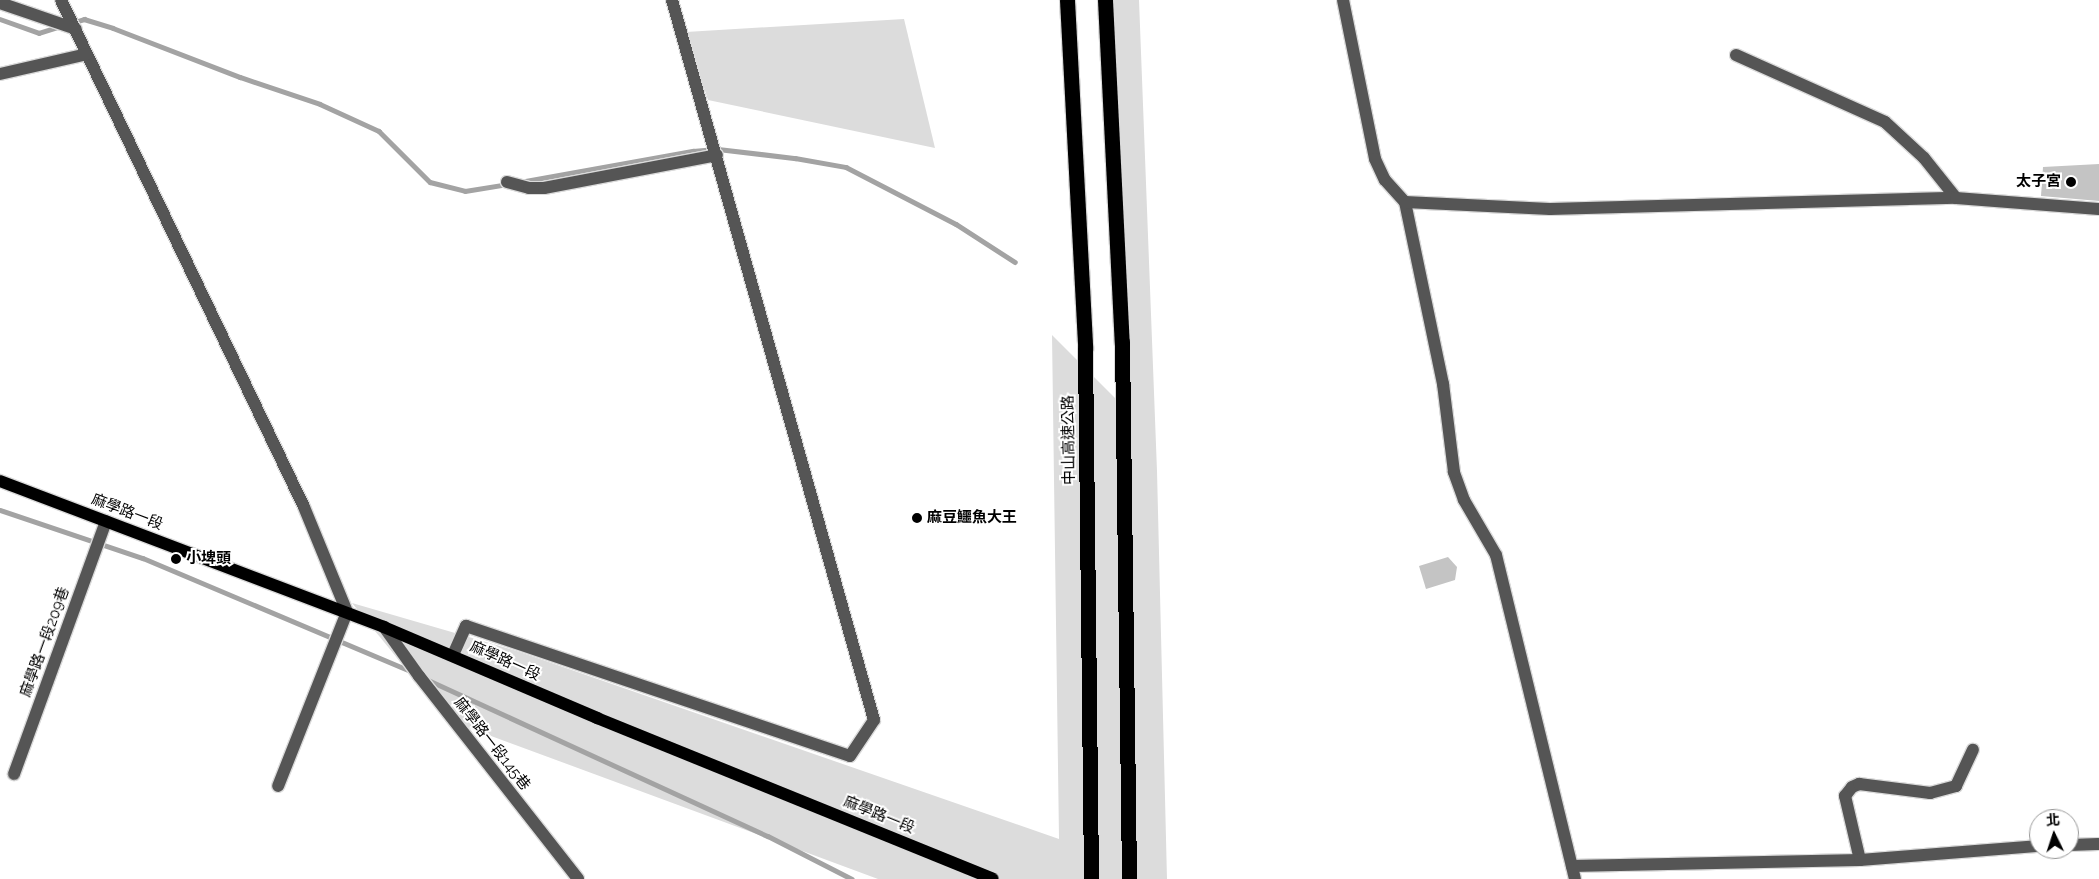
<!DOCTYPE html>
<meta charset="utf-8">
<style>
body{margin:0}
#map{position:relative;width:2099px;height:879px;overflow:hidden;background:#fff;font-family:Raleway,"Noto Sans TC",sans-serif}
div>[style]{position:absolute}
[style*='--x']{left:calc(var(--x)*1px);top:calc(var(--y)*1px);width:calc(var(--w)*1px);rotate:calc(var(--a)*1deg)}
.green>*{inset:0;background:#dcdcdc}
.stream>*{height:4.5px;margin:-2.25px;padding:0 2.25px;transform-origin:2.25px;border-radius:2.25px;background:#a3a3a3}
.building>*{inset:0;background:#c4c4c4}
.roads{filter:drop-shadow(1px 0 #dbdbdb) drop-shadow(-1px 0 #dbdbdb) drop-shadow(0 1px #dbdbdb) drop-shadow(0 -1px #dbdbdb)}
.minor>*{height:12px;margin:-6px;padding:0 6px;transform-origin:6px;border-radius:6px;background:#555}
.major>*{height:12px;margin:-6px;padding:0 6px;transform-origin:6px;border-radius:6px;background:#000}
.highway>*{height:15px;margin:-7.5px;padding:0 7.5px;transform-origin:7.5px;border-radius:7.5px;background:#000}
.dots>*{width:14px;height:14px;translate:-50% -50%;box-sizing:border-box;border:2px solid #fff;border-radius:50%}
span{translate:-50% -50%;white-space:nowrap;text-align:center;line-height:1.15;-webkit-text-stroke:4px #fff;paint-order:stroke}
.poi-label{font-size:15px;color:#000;font-weight:700}
.right{translate:-100% -50%;text-align:right}
.left{translate:0 -50%;text-align:left}
.street-label{font-size:15px;color:#000}
.north{position:absolute;left:2029px;top:809px;width:50px;height:50px;box-sizing:border-box;background:#fff;border:1px solid #999;border-radius:50%;rotate:356deg;font-size:14px;font-weight:700;line-height:20px;text-align:center;color:#000}
.north::after{content:'';display:block;margin:auto;width:18px;height:22px;background:#000;clip-path:polygon(50% 0,100% 100%,50% 72%,0 100%)}
</style>
<div id="map">
<div class="green">
<div style="clip-path:polygon(1113px 0,1139px 0,1157px 471px,1167px 879px,878px 879px,448px 720px,352px 603px,517px 651px,1059px 839px,1052px 335px,1129px 412px)"></div>
<div style="clip-path:polygon(904px 19px,935px 148px,708px 100px,686px 32px)"></div>
</div>
<div class="stream">
<div style="--x:0;--y:19;--w:41;--a:19.7"></div>
<div style="--x:39;--y:33;--w:22;--a:-18"></div>
<div style="--x:72;--y:23;--w:13;--a:-18"></div>
<div style="--x:84;--y:19;--w:30;--a:17"></div>
<div style="--x:113;--y:28;--w:136;--a:21.1"></div>
<div style="--x:240;--y:77;--w:84;--a:18.6"></div>
<div style="--x:320;--y:104;--w:65;--a:24.6"></div>
<div style="--x:379;--y:131;--w:72;--a:45"></div>
<div style="--x:430;--y:182;--w:36;--a:14"></div>
<div style="--x:465;--y:191;--w:44;--a:-9.2"></div>
<div style="--x:520;--y:182;--w:176;--a:-10.2"></div>
<div style="--x:693;--y:151;--w:25;--a:-5"></div>
<div style="--x:718;--y:149;--w:78;--a:6.7"></div>
<div style="--x:795;--y:158;--w:52;--a:10"></div>
<div style="--x:846;--y:167;--w:124;--a:27.4"></div>
<div style="--x:956;--y:224;--w:70;--a:32.8"></div>
<div style="--x:0;--y:510;--w:151;--a:18.6"></div>
<div style="--x:143;--y:558;--w:290;--a:22.9"></div>
<div style="--x:426;--y:679;--w:376;--a:24.7"></div>
<div style="--x:768;--y:836;--w:94;--a:27.1"></div>
</div>
<div class="building">
<div style="clip-path:polygon(2099px 164px,2099px 201px,2041px 196px,2043px 167px)"></div>
<div style="clip-path:polygon(1448px 557px,1457px 567px,1455px 580px,1426px 589px,1419px 566px)"></div>
</div>
<div class="roads">
<div class="minor">
<div style="--x:61;--y:0;--w:562;--a:64.39"></div>
<div style="--x:304;--y:507;--w:113;--a:67.7"></div>
<div style="--x:347;--y:612;--w:187;--a:111.6"></div>
<div style="--x:1343;--y:0;--w:162;--a:78.6"></div>
<div style="--x:1375;--y:159;--w:23;--a:65"></div>
<div style="--x:1385;--y:180;--w:30;--a:48"></div>
<div style="--x:0;--y:3;--w:80;--a:18.9"></div>
<div style="--x:1736;--y:55;--w:163;--a:24.2"></div>
<div style="--x:1885;--y:122;--w:53;--a:42.7"></div>
<div style="--x:1924;--y:158;--w:51;--a:51.3"></div>
<div style="--x:0;--y:74;--w:89;--a:-12.9"></div>
<div style="--x:507;--y:182;--w:23;--a:15"></div>
<div style="--x:529;--y:188;--w:15;--a:0"></div>
<div style="--x:544;--y:188;--w:176;--a:-10.8"></div>
<div style="--x:384;--y:627;--w:60;--a:54.5"></div>
<div style="--x:419;--y:676;--w:258;--a:51.9"></div>
<div style="--x:453;--y:655;--w:32;--a:-66"></div>
<div style="--x:466;--y:626;--w:405;--a:18.7"></div>
<div style="--x:850;--y:756;--w:43;--a:-56.3"></div>
<div style="--x:874;--y:720;--w:748;--a:-105.67"></div>
<div style="--x:14;--y:774;--w:269;--a:-70"></div>
<div style="--x:2069;--y:845;--w:30;--a:-2"></div>
<div style="--x:1860;--y:860;--w:66;--a:-103.2"></div>
<div style="--x:1845;--y:796;--w:11;--a:-52"></div>
<div style="--x:1852;--y:787;--w:8;--a:-23"></div>
<div style="--x:1859;--y:784;--w:72;--a:7.2"></div>
<div style="--x:1930;--y:793;--w:27;--a:-15"></div>
<div style="--x:1956;--y:786;--w:40;--a:-65"></div>
<div style="--x:1572;--y:866;--w:288;--a:-1.2"></div>
<div style="--x:1860;--y:860;--w:180;--a:-4.5"></div>
<div style="--x:1575;--y:879;--w:333;--a:-103.7"></div>
<div style="--x:1496;--y:555;--w:64;--a:-120.2"></div>
<div style="--x:1464;--y:500;--w:30;--a:-110"></div>
<div style="--x:1454;--y:472;--w:89;--a:-97.1"></div>
<div style="--x:1443;--y:384;--w:186;--a:-101.8"></div>
<div style="--x:1405;--y:202;--w:145;--a:2.8"></div>
<div style="--x:1550;--y:209;--w:406;--a:-1.6"></div>
<div style="--x:1956;--y:198;--w:143;--a:4.4"></div>
</div>
<div class="major">
<div style="--x:0;--y:481;--w:411;--a:20.8"></div>
<div style="--x:384;--y:627;--w:232;--a:23.1"></div>
<div style="--x:597;--y:718;--w:427;--a:22.1"></div>
</div>
<div class="highway">
<div style="--x:1067;--y:0;--w:348;--a:87"></div>
<div style="--x:1085;--y:348;--w:531;--a:89.35"></div>
<div style="--x:1105;--y:0;--w:342;--a:87.2"></div>
<div style="--x:1122;--y:342;--w:537;--a:89.25"></div>
</div>
</div>
<div class="dots">
<div style="left:2071px;top:182px;background:#000"></div>
<div style="left:917px;top:518px;background:#000"></div>
<div style="left:176px;top:559px;background:#000"></div>
</div>
<div class="poi-label">
<span class="right" style="left:2061px;top:182px">太子宮</span>
<span class="left" style="left:927px;top:518px">麻豆鱷魚大王</span>
<span class="left" style="left:186px;top:559px">小埤頭</span>
</div>
<div class="street-label">
<span style="left:1069px;top:440px;rotate:-91deg">中山高速公路</span>
<span style="left:127px;top:512px;rotate:21deg">麻學路一段</span>
<span style="left:45px;top:642px;rotate:-70deg">麻學路一段209巷</span>
<span style="left:505px;top:661px;rotate:24deg">麻學路一段</span>
<span style="left:492px;top:744px;rotate:52deg">麻學路一段145巷</span>
<span style="left:879px;top:815px;rotate:22deg">麻學路一段</span>
</div>
<div class="north">北</div>
</div>
